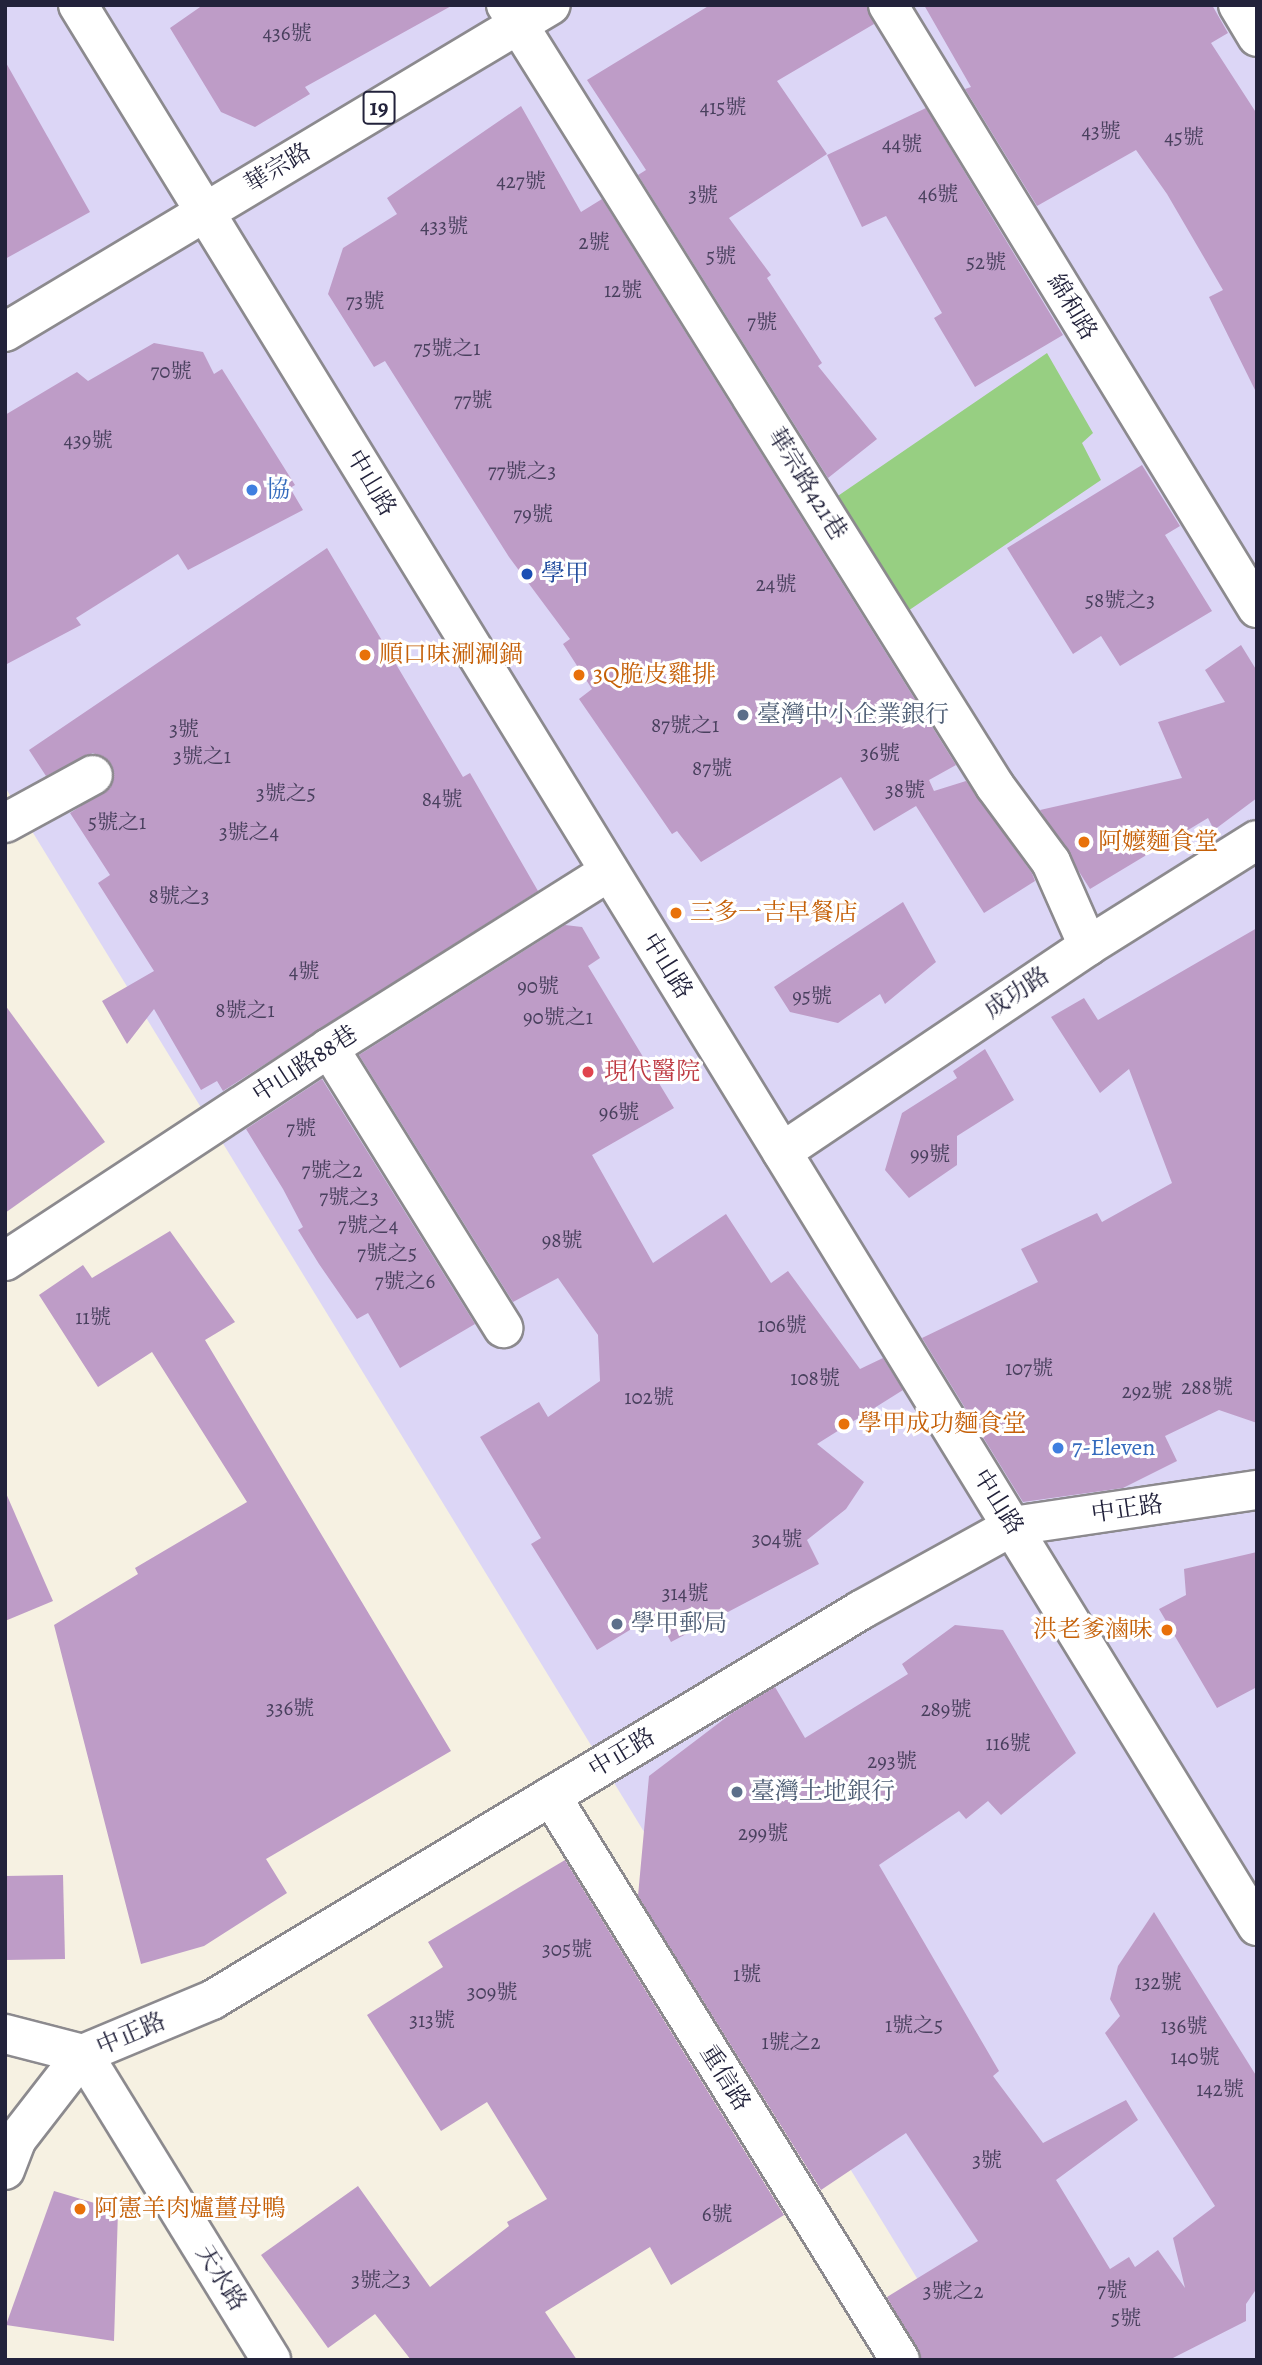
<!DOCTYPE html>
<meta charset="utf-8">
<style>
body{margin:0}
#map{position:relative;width:1262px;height:2365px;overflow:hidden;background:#f6f1e2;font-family:Alegreya,"Noto Serif TC",serif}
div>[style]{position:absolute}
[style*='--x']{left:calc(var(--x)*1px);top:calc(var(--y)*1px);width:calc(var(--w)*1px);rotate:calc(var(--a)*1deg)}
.built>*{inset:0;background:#dcd6f6}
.green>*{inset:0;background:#97cf82}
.building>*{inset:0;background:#be9cc7}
.roads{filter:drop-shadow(2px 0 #8c8a8e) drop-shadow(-2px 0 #8c8a8e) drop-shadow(0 2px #8c8a8e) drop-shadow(0 -2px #8c8a8e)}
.minor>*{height:38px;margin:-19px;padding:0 19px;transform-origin:19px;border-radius:19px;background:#fff}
.major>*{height:38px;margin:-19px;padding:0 19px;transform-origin:19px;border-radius:19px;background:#fff}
.dots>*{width:19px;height:19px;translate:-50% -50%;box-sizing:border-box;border:4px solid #fff;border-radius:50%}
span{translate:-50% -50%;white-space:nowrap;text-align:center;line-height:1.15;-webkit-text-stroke:6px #fff;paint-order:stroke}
.number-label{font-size:21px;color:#49405e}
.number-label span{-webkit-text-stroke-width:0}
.shield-label span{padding:2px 5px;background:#fff;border:2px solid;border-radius:5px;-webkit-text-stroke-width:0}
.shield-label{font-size:23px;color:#22223b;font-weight:700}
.street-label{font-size:24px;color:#22223b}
.shop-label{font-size:24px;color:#366cbe}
.left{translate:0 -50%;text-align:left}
.transit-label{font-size:24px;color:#164399}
.food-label{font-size:24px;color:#c56008}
.right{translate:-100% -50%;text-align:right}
.service-label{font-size:24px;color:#4e5e75}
.health-label{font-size:24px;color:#be3a42}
.frame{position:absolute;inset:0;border:7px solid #22223b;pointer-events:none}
</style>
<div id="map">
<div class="built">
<div style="clip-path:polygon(5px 5px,1257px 5px,1257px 2360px,967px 2360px,5px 787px)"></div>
</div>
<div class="green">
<div style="clip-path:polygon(1047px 353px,1093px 433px,1082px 443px,1101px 480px,899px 617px,829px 502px)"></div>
</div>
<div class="building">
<div style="clip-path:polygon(203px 5px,453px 5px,305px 87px,310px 94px,255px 127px,221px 112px,170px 28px)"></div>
<div style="clip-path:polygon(710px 5px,866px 5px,874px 24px,777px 81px,827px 154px,729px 218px,771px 275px,767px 278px,822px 363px,818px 366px,877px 439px,828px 478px,638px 175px,646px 170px,587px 80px)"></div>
<div style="clip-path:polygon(924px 5px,1212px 5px,1228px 33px,1211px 43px,1257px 114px,1257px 394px,1209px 297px,1223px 290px,1167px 194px,1136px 150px,1037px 206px,965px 89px,971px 87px)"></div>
<div style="clip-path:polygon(5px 61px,90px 212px,5px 259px)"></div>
<div style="clip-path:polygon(521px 106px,581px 212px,602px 199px,956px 765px,929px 780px,934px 791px,966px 781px,1032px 873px,1035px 881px,984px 913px,916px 806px,874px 831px,841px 777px,701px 862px,677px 831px,672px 834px,579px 699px,592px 689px,563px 644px,570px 639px,509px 557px,385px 361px,374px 367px,328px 294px,343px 248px,397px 214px,387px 198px)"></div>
<div style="clip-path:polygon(926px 108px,1063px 335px,975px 387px,934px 318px,942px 313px,886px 216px,862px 227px,827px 155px)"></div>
<div style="clip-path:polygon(154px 343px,203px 352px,214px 374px,222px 369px,295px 485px,290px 488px,303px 510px,188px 570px,178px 554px,76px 618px,81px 625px,5px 665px,5px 415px,77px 372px,88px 381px)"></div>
<div style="clip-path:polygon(1142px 465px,1180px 526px,1165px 535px,1212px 611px,1120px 666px,1101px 636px,1073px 654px,1007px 548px)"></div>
<div style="clip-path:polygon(327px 548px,463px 777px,470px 773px,538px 891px,223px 1091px,217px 1081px,201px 1090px,154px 1009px,127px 1044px,102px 1001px,154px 971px,98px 883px,110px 875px,70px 813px,111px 787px,112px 765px,93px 753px,46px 776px,29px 750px)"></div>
<div style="clip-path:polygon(1241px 645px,1257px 671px,1257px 798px,1214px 830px,1208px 818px,1090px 889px,1040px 810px,1182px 778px,1158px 722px,1225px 702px,1205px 670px)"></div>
<div style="clip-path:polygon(903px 902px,936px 962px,885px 1004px,880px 994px,838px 1023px,790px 1012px,774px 987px)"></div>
<div style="clip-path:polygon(565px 925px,582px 927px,600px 958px,588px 966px,674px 1108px,592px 1155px,653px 1263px,726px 1214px,771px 1283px,788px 1271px,860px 1369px,883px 1358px,903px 1390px,817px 1444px,864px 1482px,846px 1509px,807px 1540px,819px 1564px,671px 1642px,656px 1614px,597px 1650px,531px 1544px,541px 1538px,480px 1437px,539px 1402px,548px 1417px,600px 1381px,598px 1335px,558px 1278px,513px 1302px,359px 1055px)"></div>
<div style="clip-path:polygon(1257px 928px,1257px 1423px,1219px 1410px,1165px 1436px,1177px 1461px,1123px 1488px,1023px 1502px,922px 1338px,1038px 1282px,1021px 1249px,1097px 1213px,1102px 1222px,1172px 1183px,1129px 1069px,1100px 1093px,1051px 1017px,1084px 998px,1098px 1020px)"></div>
<div style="clip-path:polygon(5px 1005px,105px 1142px,5px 1213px)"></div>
<div style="clip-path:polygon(985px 1049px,1014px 1100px,957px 1136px,957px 1165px,909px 1198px,885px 1170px,902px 1113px,957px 1078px,953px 1071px)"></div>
<div style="clip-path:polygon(322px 1079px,475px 1324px,400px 1368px,368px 1313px,357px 1319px,319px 1264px,298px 1230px,303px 1227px,283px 1189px,246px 1129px)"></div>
<div style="clip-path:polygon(170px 1231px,235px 1322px,205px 1340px,451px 1751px,266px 1859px,287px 1893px,204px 1946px,141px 1964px,54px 1625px,138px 1574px,135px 1568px,247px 1502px,152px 1352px,98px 1387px,39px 1295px,83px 1265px,92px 1278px)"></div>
<div style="clip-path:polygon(5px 1491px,53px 1601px,5px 1621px)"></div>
<div style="clip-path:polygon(1257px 1552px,1257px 1687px,1217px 1708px,1159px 1609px,1186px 1595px,1184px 1569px)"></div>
<div style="clip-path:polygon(955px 1625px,1003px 1630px,1076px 1753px,1001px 1815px,988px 1801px,966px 1819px,959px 1811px,879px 1865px,999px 2071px,993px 2076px,1043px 2143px,1126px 2100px,1138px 2120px,1056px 2180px,1110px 2269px,1129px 2257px,1135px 2267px,1158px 2250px,1185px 2288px,1173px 2238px,1215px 2206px,1105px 2033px,1120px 2016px,1110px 1999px,1118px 1966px,1154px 1912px,1257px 2077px,1257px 2288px,1246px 2304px,1246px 2321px,1169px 2360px,922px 2360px,887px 2297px,978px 2241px,906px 2133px,821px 2190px,638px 1896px,649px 1776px,732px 1713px,775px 1687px,805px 1738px,908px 1674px,902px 1664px)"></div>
<div style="clip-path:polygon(565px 1860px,784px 2215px,671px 2285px,650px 2247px,545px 2312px,577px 2360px,411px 2360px,375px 2314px,328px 2348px,261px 2255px,358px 2186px,430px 2287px,509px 2226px,507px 2222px,547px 2199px,487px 2102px,441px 2131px,367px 2015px,443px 1967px,428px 1942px)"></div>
<div style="clip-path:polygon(63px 1875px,65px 1959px,5px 1960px,5px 1876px)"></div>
<div style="clip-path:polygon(54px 2191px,118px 2210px,114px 2341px,6px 2325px)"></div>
</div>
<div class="roads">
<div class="minor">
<div style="--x:506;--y:5;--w:921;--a:57.95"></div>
<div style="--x:995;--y:786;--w:94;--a:53.6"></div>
<div style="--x:1051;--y:862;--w:92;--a:66.2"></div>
<div style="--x:888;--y:5;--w:707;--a:58.54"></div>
<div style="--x:1238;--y:5;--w:37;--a:59"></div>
<div style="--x:5;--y:823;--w:100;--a:-28.6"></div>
<div style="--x:329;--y:1048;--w:330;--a:58.1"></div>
<div style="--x:782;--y:1152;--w:369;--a:-33.9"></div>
<div style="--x:1088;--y:946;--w:199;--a:-32.1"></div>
<div style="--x:5;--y:1261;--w:388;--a:-33.3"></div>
<div style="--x:329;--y:1048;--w:331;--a:-32.2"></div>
<div style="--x:551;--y:1796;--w:663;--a:58.25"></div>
<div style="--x:5;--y:2034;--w:81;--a:14.4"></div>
<div style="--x:83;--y:2054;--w:359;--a:58.4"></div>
</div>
<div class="major">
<div style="--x:78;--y:5;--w:2254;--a:58.46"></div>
<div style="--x:5;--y:332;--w:636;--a:-30.92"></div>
<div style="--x:5;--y:2170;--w:33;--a:-69"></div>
<div style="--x:17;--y:2139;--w:108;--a:-52.2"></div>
<div style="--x:83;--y:2054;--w:140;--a:-22.7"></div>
<div style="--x:212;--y:2000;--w:757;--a:-31"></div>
<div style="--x:861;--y:1610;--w:174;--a:-28.9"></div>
<div style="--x:1013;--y:1526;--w:247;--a:-8.4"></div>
</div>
</div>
<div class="dots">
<div style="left:252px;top:490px;background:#3f7fe0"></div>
<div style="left:527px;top:574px;background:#1a4fb4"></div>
<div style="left:365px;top:655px;background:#e8710a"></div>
<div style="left:579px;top:675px;background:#e8710a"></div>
<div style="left:743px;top:715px;background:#5c6f8a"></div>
<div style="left:1084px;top:842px;background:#e8710a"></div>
<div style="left:676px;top:913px;background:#e8710a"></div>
<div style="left:588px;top:1072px;background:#e0444e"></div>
<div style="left:844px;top:1424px;background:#e8710a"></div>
<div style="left:1058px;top:1448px;background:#3f7fe0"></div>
<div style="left:617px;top:1624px;background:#5c6f8a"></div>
<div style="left:1167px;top:1630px;background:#e8710a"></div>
<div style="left:737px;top:1792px;background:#5c6f8a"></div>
<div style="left:80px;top:2209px;background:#e8710a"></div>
</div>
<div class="number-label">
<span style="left:287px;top:33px">436號</span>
<span style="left:723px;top:107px">415號</span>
<span style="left:1101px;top:131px">43號</span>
<span style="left:1184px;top:137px">45號</span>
<span style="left:902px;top:144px">44號</span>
<span style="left:521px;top:181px">427號</span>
<span style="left:938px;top:194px">46號</span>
<span style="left:703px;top:195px">3號</span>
<span style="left:444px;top:226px">433號</span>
<span style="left:594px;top:242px">2號</span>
<span style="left:721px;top:256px">5號</span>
<span style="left:986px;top:262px">52號</span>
<span style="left:623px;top:290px">12號</span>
<span style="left:365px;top:301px">73號</span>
<span style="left:762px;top:322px">7號</span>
<span style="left:447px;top:348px">75號之1</span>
<span style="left:171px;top:371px">70號</span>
<span style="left:473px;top:400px">77號</span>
<span style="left:88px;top:440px">439號</span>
<span style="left:522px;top:471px">77號之3</span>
<span style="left:533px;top:514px">79號</span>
<span style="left:776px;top:584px">24號</span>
<span style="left:1120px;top:600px">58號之3</span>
<span style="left:685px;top:725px">87號之1</span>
<span style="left:184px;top:729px">3號</span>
<span style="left:880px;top:753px">36號</span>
<span style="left:202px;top:756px">3號之1</span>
<span style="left:712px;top:768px">87號</span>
<span style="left:905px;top:790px">38號</span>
<span style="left:286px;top:793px">3號之5</span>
<span style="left:442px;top:799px">84號</span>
<span style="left:117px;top:822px">5號之1</span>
<span style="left:249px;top:832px">3號之4</span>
<span style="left:179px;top:896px">8號之3</span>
<span style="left:304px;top:971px">4號</span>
<span style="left:538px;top:986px">90號</span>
<span style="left:812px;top:996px">95號</span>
<span style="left:245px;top:1010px">8號之1</span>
<span style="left:558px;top:1017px">90號之1</span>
<span style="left:619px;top:1112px">96號</span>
<span style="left:301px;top:1128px">7號</span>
<span style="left:930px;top:1154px">99號</span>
<span style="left:332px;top:1170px">7號之2</span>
<span style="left:349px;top:1197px">7號之3</span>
<span style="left:368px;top:1225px">7號之4</span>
<span style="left:562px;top:1240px">98號</span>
<span style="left:387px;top:1253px">7號之5</span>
<span style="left:405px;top:1281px">7號之6</span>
<span style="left:93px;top:1317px">11號</span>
<span style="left:782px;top:1325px">106號</span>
<span style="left:1029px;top:1368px">107號</span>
<span style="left:815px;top:1378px">108號</span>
<span style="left:1207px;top:1387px">288號</span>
<span style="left:1147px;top:1391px">292號</span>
<span style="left:649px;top:1397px">102號</span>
<span style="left:777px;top:1539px">304號</span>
<span style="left:685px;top:1593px">314號</span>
<span style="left:290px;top:1708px">336號</span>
<span style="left:946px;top:1709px">289號</span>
<span style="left:1008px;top:1743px">116號</span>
<span style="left:892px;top:1761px">293號</span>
<span style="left:763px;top:1833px">299號</span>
<span style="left:567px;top:1949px">305號</span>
<span style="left:747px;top:1974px">1號</span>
<span style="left:1158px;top:1982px">132號</span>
<span style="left:492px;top:1992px">309號</span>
<span style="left:432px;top:2020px">313號</span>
<span style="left:914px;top:2025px">1號之5</span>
<span style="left:1184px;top:2026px">136號</span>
<span style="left:791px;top:2042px">1號之2</span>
<span style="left:1195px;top:2057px">140號</span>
<span style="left:1220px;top:2089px">142號</span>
<span style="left:987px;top:2160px">3號</span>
<span style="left:717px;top:2214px">6號</span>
<span style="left:381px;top:2280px">3號之3</span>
<span style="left:1112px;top:2290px">7號</span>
<span style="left:953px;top:2291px">3號之2</span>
<span style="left:1126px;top:2318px">5號</span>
</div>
<div class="shield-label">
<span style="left:379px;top:108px">19</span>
</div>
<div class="street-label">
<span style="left:278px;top:168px;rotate:-31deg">華宗路</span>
<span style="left:1072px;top:307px;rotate:59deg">綿和路</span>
<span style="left:371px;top:483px;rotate:59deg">中山路</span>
<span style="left:807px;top:484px;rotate:58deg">華宗路421巷</span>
<span style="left:667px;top:966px;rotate:58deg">中山路</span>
<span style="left:1017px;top:993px;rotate:-34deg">成功路</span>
<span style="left:305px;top:1064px;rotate:-33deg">中山路88巷</span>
<span style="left:998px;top:1502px;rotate:58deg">中山路</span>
<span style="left:1127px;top:1509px;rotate:-8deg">中正路</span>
<span style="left:622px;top:1753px;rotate:-31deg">中正路</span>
<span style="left:131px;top:2034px;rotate:-23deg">中正路</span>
<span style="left:725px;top:2078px;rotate:58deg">重信路</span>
<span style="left:221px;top:2278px;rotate:58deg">天水路</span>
</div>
<div class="shop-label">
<span class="left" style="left:266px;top:490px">協</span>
<span class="left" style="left:1072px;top:1448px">7-Eleven</span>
</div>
<div class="transit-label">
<span class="left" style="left:541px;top:574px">學甲</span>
</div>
<div class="food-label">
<span class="left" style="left:379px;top:655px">順口味涮涮鍋</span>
<span class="left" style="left:593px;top:675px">3Q脆皮雞排</span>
<span class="left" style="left:1098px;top:842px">阿嬤麵食堂</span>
<span class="left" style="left:690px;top:913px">三多一吉早餐店</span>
<span class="left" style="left:858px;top:1424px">學甲成功麵食堂</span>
<span class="right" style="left:1153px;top:1630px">洪老爹滷味</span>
<span class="left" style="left:94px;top:2209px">阿憲羊肉爐薑母鴨</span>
</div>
<div class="service-label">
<span class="left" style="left:757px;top:715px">臺灣中小企業銀行</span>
<span class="left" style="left:631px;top:1624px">學甲郵局</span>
<span class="left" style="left:751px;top:1792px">臺灣土地銀行</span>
</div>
<div class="health-label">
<span class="left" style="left:604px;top:1072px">現代醫院</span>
</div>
<div class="frame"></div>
</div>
